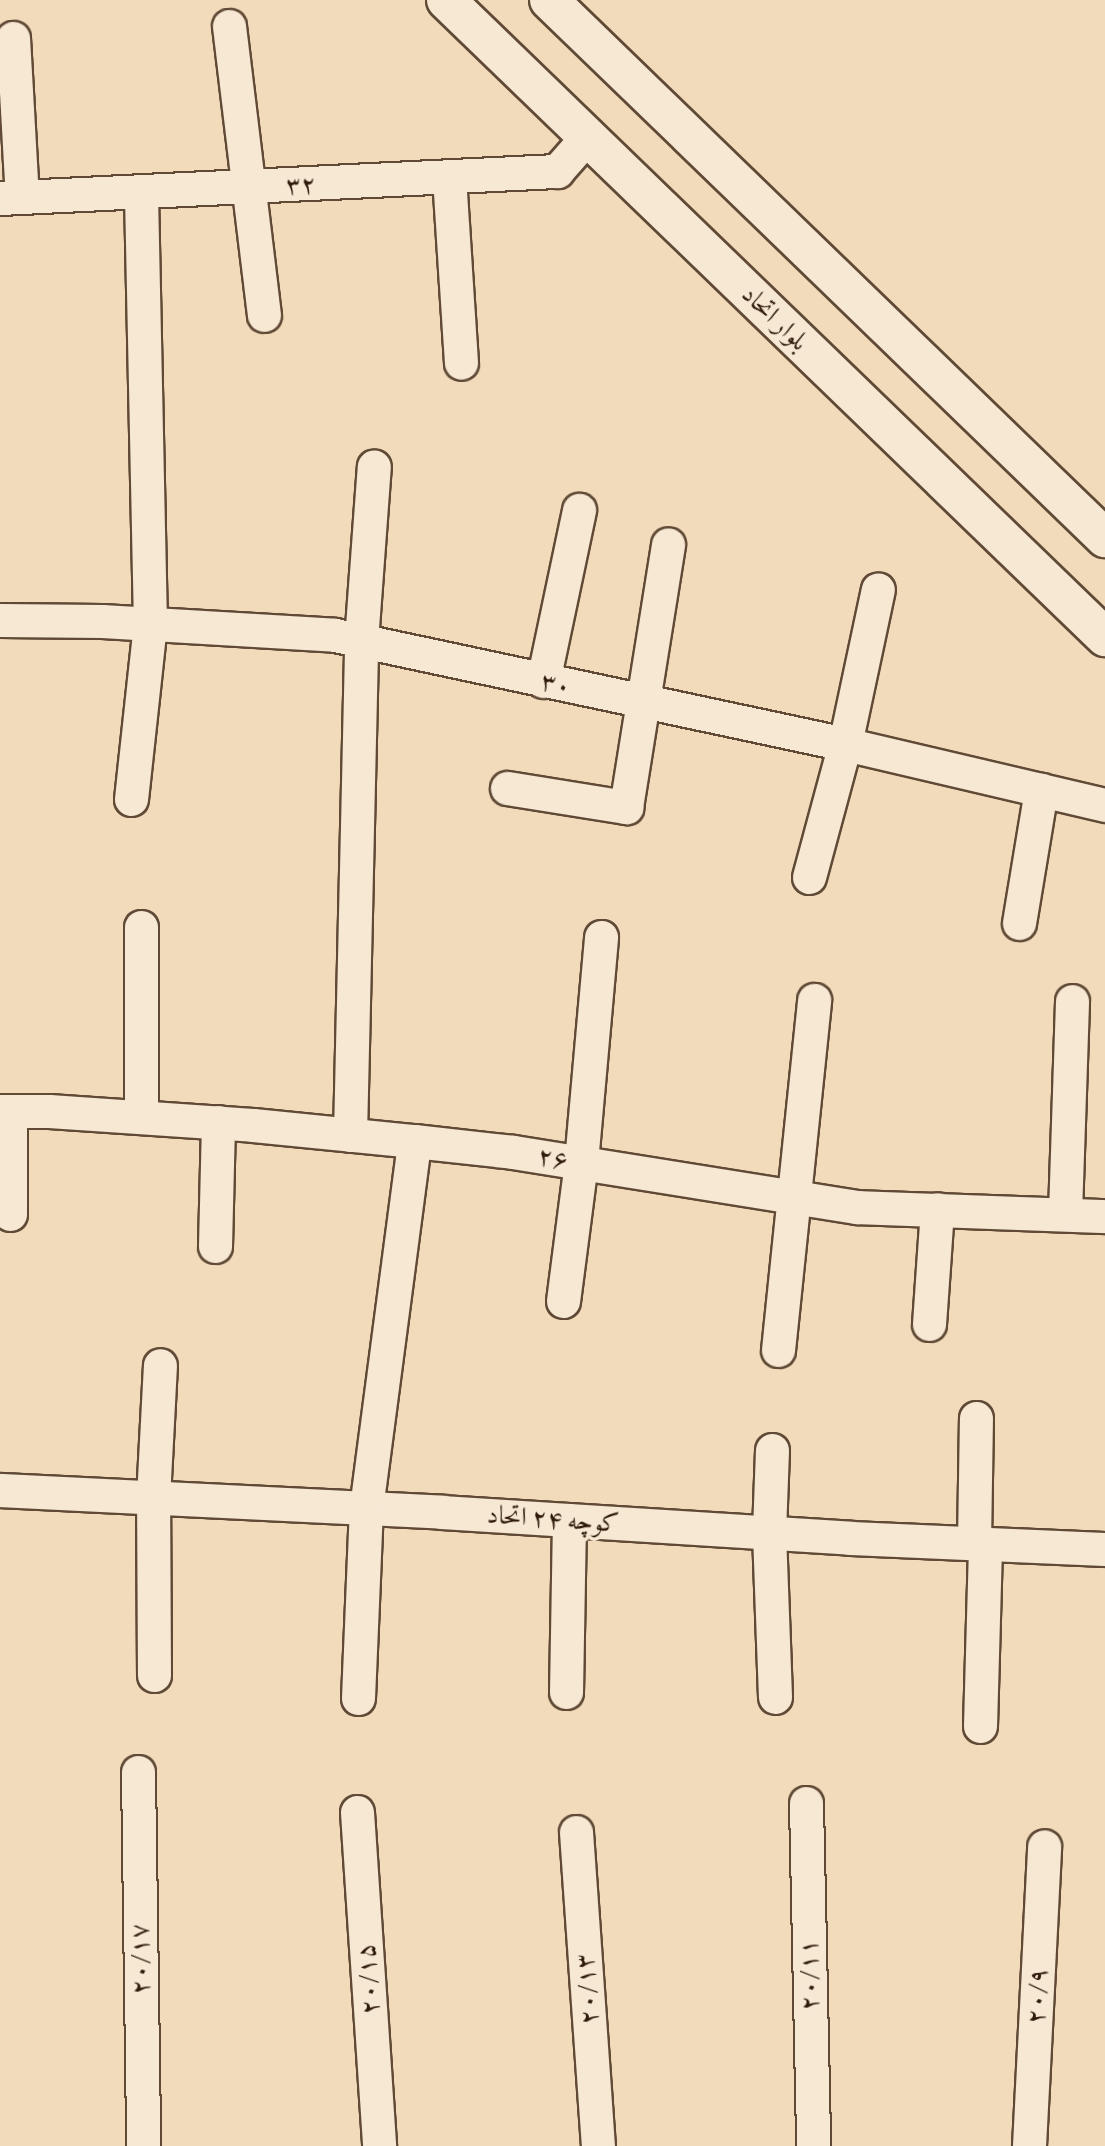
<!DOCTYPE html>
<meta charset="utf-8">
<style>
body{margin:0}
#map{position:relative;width:1105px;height:2146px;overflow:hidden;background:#f1dbbb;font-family:"EB Garamond",Amiri,serif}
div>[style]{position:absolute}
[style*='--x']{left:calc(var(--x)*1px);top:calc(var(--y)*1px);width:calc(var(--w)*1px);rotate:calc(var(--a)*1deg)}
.roads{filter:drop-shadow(2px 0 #604a36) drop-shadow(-2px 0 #604a36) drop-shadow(0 2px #604a36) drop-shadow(0 -2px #604a36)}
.minor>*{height:33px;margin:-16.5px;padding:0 16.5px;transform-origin:16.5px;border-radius:16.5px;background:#f6e8d3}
.secondary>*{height:38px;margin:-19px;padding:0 19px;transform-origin:19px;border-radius:19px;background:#f6e8d3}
span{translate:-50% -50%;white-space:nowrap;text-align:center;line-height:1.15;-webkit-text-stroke:7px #f6e8d3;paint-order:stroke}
.street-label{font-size:26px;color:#2f1a0a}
</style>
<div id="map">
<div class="roads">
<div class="minor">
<div style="--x:229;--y:26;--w:291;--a:83.1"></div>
<div style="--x:13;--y:38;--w:159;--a:86.8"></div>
<div style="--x:449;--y:177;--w:186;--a:86.3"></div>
<div style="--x:0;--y:198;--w:558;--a:-2.78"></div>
<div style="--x:557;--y:171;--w:45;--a:-48.6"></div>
<div style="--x:0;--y:620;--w:102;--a:0.6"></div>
<div style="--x:102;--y:621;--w:233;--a:3.4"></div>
<div style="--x:335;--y:635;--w:522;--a:12.06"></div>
<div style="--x:845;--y:744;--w:267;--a:13.2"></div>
<div style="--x:543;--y:681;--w:175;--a:-78.1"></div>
<div style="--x:507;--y:788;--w:121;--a:9.1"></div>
<div style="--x:626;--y:807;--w:266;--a:-80.9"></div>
<div style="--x:131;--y:799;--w:176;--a:-83.8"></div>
<div style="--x:150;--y:624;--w:431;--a:-91.2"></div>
<div style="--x:809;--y:877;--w:138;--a:-74.9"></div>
<div style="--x:845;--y:744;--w:158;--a:-78"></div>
<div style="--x:1019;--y:923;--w:135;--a:-80.6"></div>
<div style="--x:141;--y:927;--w:190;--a:90"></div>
<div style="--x:0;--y:1111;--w:49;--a:0"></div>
<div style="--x:49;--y:1111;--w:204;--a:3.9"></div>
<div style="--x:253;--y:1125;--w:162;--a:5.7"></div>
<div style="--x:414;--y:1141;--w:100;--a:6.3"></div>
<div style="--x:513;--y:1152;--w:348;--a:9.1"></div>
<div style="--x:857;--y:1207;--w:248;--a:2.1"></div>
<div style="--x:10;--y:1111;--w:103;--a:90"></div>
<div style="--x:350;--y:1135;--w:494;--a:-88.7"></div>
<div style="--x:361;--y:641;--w:175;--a:-85.8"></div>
<div style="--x:1065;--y:1213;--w:212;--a:-88.1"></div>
<div style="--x:215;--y:1246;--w:124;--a:-88.6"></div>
<div style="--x:563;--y:1301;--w:140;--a:-82.6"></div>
<div style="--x:581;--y:1162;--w:226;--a:-84.9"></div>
<div style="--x:929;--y:1324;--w:115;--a:-86"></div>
<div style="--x:778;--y:1350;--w:352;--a:-84.1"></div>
<div style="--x:772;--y:1450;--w:83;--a:92.1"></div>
<div style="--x:769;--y:1533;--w:164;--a:87.9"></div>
<div style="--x:0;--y:1490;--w:443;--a:2.8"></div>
<div style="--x:442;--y:1512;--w:409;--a:3.6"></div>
<div style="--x:850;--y:1538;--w:255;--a:2.5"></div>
<div style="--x:974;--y:1543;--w:125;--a:-89.1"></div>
<div style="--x:154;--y:1675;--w:177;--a:-90.3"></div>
<div style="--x:153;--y:1498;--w:133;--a:-87"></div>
<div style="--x:566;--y:1692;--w:172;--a:-89"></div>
<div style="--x:358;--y:1698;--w:190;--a:-87.6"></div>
<div style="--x:366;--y:1508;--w:370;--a:-82.5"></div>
<div style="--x:980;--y:1726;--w:182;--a:-88.4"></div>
<div style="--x:138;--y:1772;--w:374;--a:89.2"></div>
<div style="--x:806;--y:1803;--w:343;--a:88.8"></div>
<div style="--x:357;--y:1812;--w:335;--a:86.2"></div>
<div style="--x:576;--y:1832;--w:315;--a:86"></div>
<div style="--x:1029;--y:2146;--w:300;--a:-87.1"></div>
</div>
<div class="secondary">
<div style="--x:446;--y:0;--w:917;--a:44.03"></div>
<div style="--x:549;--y:0;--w:774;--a:44.06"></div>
</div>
</div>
<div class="street-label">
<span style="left:301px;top:185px;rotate:-3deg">۳۲</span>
<span style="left:775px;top:318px;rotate:44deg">بلوار اتحاد</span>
<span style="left:556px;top:684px;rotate:12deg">۳۰</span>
<span style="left:553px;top:1158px;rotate:9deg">۲۶</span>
<span style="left:553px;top:1519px;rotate:4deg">کوچه ۲۴ اتحاد</span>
<span style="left:140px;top:1959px;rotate:-91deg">۲۰/۱۷</span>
<span style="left:809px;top:1975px;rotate:-91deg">۲۰/۱۱</span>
<span style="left:368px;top:1979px;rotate:-94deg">۲۰/۱۵</span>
<span style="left:587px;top:1989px;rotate:-94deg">۲۰/۱۳</span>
<span style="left:1037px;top:1996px;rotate:-87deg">۲۰/۹</span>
</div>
</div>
